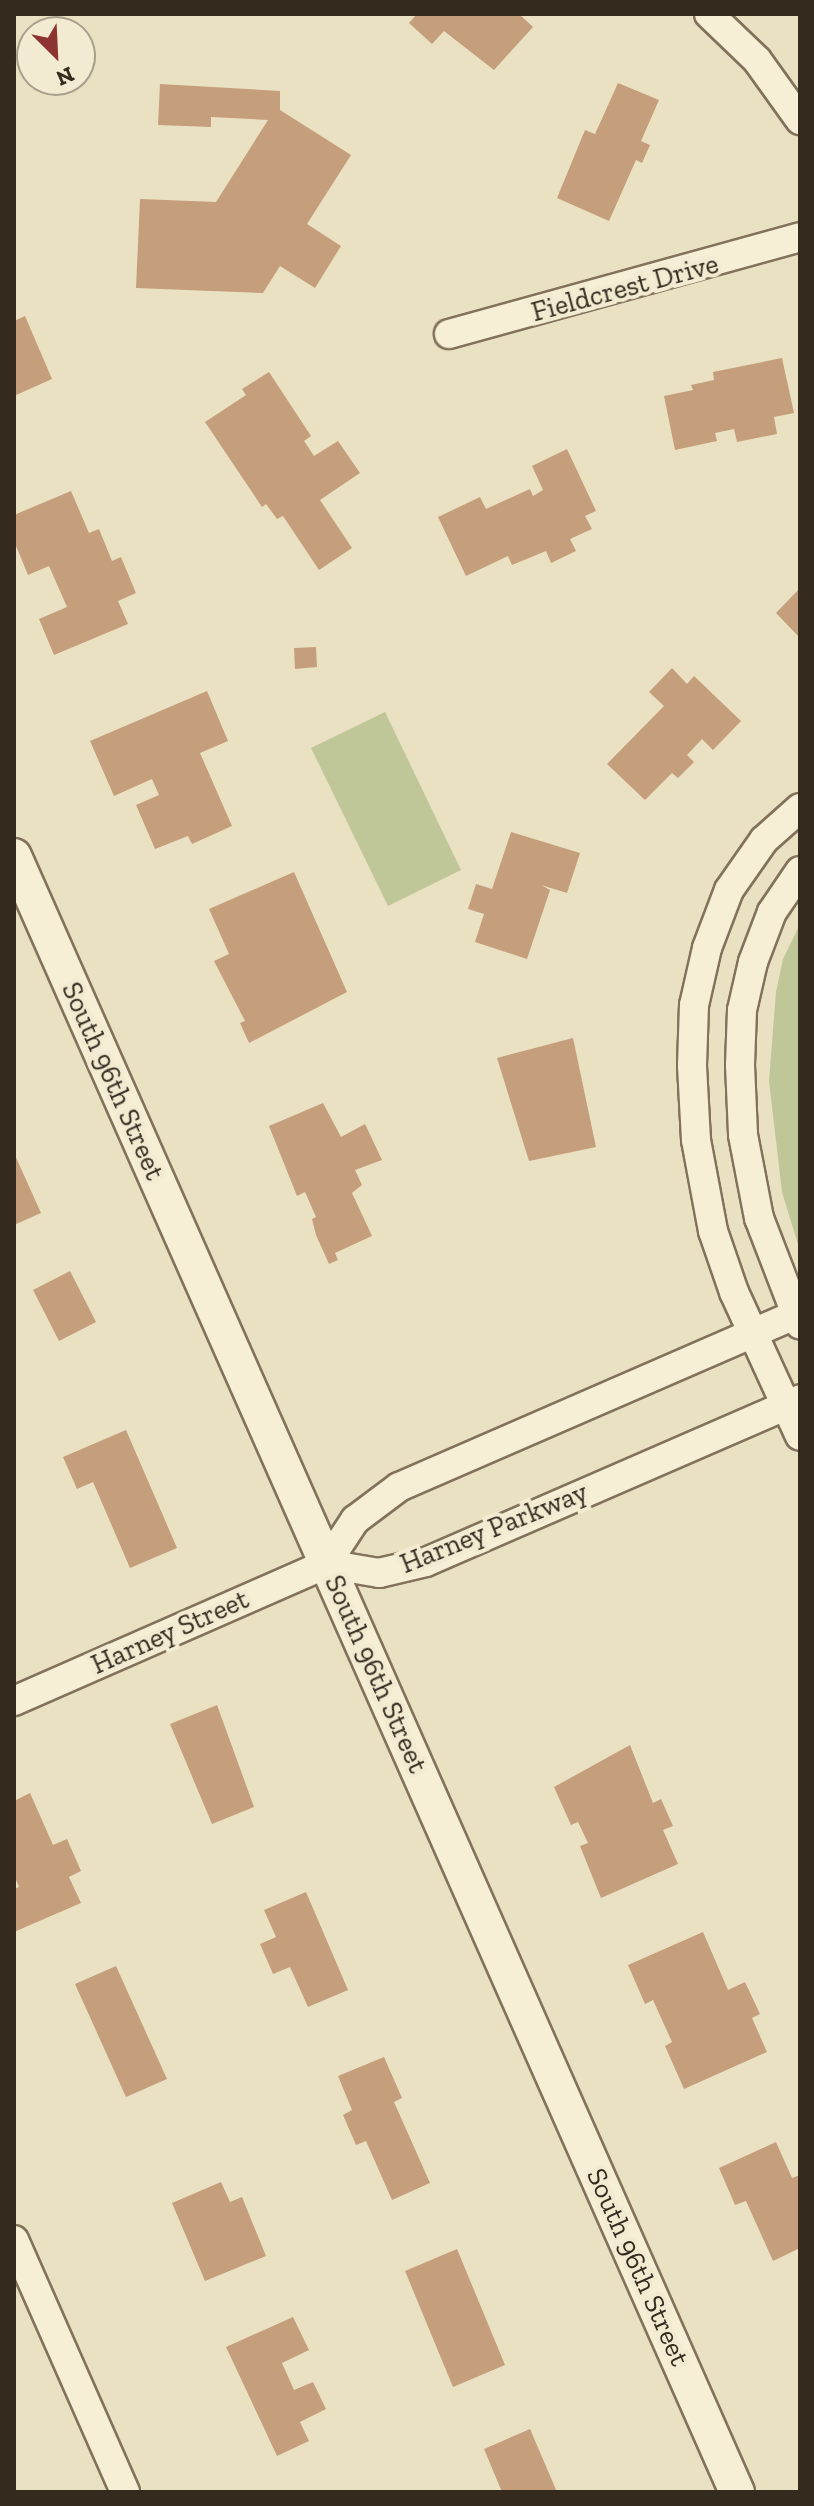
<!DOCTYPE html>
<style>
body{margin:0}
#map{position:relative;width:814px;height:2506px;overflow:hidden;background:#eae1c3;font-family:"Zilla Slab",serif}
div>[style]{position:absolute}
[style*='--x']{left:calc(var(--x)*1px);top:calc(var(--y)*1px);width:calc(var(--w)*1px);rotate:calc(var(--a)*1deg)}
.green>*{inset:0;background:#bfc798}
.building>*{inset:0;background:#c59e7b}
.roads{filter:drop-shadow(2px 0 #83725b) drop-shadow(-2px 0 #83725b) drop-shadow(0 2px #83725b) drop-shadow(0 -2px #83725b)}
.minor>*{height:28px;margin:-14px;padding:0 14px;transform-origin:14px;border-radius:14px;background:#f6eed5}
.tertiary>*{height:34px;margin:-17px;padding:0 17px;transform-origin:17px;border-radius:17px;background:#f6eed5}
span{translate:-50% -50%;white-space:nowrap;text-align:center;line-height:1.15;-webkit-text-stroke:8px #f2ebd2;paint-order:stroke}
.street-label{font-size:28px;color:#342a1e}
.frame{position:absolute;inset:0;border:16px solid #342a1e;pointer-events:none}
.north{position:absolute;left:16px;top:16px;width:80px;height:80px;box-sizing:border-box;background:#f2ebd2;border:2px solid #a69e8a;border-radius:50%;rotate:156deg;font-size:22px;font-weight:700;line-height:32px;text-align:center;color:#342a1e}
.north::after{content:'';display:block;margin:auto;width:28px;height:36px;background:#8d3430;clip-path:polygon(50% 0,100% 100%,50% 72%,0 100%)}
</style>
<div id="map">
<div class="green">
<div style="clip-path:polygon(385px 712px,461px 870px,388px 906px,311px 748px)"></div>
<div style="clip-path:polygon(800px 924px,800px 1251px,782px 1192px,769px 1081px,776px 992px,783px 959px)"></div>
</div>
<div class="building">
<div style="clip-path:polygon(417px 14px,519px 14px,533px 27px,494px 70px,444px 31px,432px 44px,409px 23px)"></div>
<div style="clip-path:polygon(618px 83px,659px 100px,641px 141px,650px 145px,642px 163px,636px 160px,609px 221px,557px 198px,585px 130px,595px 134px)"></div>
<div style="clip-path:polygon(160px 84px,280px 91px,280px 110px,351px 155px,307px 224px,341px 246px,315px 288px,280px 266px,263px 293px,136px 288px,140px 199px,216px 202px,268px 120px,211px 117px,211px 127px,158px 125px)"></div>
<div style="clip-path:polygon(25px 316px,52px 379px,14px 396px,14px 321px)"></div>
<div style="clip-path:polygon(782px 358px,794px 413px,774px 417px,777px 434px,737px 442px,734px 429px,715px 433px,717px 441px,675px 450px,664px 396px,693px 390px,691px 385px,714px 380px,713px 372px)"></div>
<div style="clip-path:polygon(269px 372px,311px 436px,304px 441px,314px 456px,338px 441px,360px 473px,320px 500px,352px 548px,319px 570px,283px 516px,277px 519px,266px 504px,262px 507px,205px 422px,246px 395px,242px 389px)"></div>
<div style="clip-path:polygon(567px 449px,596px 511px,585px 516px,592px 529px,570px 539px,576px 551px,551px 563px,546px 551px,512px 565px,508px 556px,466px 576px,438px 517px,480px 497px,486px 509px,530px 489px,533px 496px,543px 490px,532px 466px)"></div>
<div style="clip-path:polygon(71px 491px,89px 533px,99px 529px,112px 561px,121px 557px,136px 593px,118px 601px,128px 624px,54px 655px,39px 619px,67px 607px,49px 566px,28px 575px,14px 541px,14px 515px)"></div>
<div style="clip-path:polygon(800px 588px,800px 638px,776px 613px)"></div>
<div style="clip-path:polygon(316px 647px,317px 667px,295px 669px,294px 648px)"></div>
<div style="clip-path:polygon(672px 668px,687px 684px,694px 676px,741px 721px,713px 750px,702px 739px,687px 755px,694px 762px,678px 778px,672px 773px,645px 800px,607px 764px,664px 706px,649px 692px)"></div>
<div style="clip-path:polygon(207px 691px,228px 741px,200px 753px,232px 826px,192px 844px,188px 836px,155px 849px,136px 805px,159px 795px,152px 779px,114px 796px,90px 741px)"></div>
<div style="clip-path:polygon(511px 832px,580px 853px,567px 893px,541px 885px,550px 890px,527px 959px,475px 942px,484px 914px,468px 909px,476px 884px,492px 889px)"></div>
<div style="clip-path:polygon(294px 872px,347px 992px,249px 1043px,240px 1023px,245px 1021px,214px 961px,229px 954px,209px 909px)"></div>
<div style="clip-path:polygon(573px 1038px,596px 1147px,529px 1161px,497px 1058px)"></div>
<div style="clip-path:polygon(323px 1103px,341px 1137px,365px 1124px,382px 1160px,355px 1170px,362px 1185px,352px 1193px,372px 1236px,335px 1253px,338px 1260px,329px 1264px,316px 1235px,312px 1219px,316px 1217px,305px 1192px,297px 1196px,269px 1126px)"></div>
<div style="clip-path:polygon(14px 1153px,41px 1213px,14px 1225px)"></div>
<div style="clip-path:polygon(70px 1271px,96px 1322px,59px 1341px,33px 1290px)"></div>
<div style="clip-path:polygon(126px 1430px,177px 1548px,130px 1568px,93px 1482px,77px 1489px,63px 1457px)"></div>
<div style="clip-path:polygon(217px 1705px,254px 1807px,212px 1824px,170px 1724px)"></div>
<div style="clip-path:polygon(630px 1745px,653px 1803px,661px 1799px,673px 1826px,663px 1830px,678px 1864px,601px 1898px,580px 1846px,588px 1843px,578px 1822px,571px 1825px,554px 1787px)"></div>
<div style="clip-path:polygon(30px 1793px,53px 1845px,67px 1839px,81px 1871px,69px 1877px,81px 1903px,14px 1932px,14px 1889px,19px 1887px,14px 1875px,14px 1801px)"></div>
<div style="clip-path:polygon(306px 1892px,348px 1990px,308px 2007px,290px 1967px,273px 1974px,260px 1944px,276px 1937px,264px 1910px)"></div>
<div style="clip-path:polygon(703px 1932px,728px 1990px,745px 1982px,760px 2014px,752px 2018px,767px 2052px,684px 2089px,665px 2046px,672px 2042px,653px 2000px,645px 2004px,628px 1965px)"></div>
<div style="clip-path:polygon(116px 1966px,167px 2079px,126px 2097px,75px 1984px)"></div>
<div style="clip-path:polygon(384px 2057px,402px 2098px,394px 2102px,430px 2183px,392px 2200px,366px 2141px,356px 2145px,343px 2115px,352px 2110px,338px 2076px)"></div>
<div style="clip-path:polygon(776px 2142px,792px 2178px,800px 2175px,800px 2248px,773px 2261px,746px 2201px,735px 2205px,719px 2168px)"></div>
<div style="clip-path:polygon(221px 2182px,230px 2202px,242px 2197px,266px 2256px,205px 2281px,172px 2203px)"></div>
<div style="clip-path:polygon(457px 2249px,505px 2365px,453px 2387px,405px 2271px)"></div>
<div style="clip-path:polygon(293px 2317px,309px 2350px,282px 2363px,294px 2390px,313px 2382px,326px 2409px,300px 2422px,309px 2441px,277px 2456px,226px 2347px)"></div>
<div style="clip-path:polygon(530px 2429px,557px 2492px,502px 2492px,484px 2449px)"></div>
</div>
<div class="roads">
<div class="minor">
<div style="--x:709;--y:14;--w:66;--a:43.8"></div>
<div style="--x:757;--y:60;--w:74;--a:54.4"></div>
<div style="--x:449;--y:334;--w:364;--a:-15.4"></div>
<div style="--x:800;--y:808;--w:48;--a:138.4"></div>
<div style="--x:764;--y:840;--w:61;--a:125"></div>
<div style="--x:729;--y:890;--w:62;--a:110.8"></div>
<div style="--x:707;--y:948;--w:58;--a:102.8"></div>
<div style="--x:694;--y:1005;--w:61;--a:91.9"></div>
<div style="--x:692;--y:1066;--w:74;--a:86.9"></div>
<div style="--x:696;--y:1140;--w:93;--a:79.4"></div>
<div style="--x:713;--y:1231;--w:65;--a:71"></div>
<div style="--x:734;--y:1292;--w:158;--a:65.4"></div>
<div style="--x:800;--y:871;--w:50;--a:124.3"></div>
<div style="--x:772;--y:912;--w:53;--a:110.8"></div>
<div style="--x:753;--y:962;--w:49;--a:102.9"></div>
<div style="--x:742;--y:1010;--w:55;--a:92.1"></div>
<div style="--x:740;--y:1065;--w:70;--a:87.5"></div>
<div style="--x:743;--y:1135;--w:85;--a:79.1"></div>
<div style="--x:759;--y:1218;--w:114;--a:68.9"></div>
<div style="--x:326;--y:1564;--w:53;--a:-56.6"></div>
<div style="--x:355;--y:1520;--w:55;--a:-36.9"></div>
<div style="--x:399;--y:1487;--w:433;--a:-23.5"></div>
<div style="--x:326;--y:1564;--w:54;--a:9.6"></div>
<div style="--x:379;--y:1573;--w:48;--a:-13.2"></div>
<div style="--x:426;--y:1562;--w:408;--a:-23.5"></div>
<div style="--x:14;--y:1701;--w:341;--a:-23.7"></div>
<div style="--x:14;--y:2240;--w:275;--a:66.2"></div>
</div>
<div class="tertiary">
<div style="--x:14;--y:856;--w:1789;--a:66.16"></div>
</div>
</div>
<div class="street-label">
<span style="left:625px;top:288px;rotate:-15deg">Fieldcrest Drive</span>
<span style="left:113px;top:1081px;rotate:66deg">South 96th Street</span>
<span style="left:494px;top:1528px;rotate:-22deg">Harney Parkway</span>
<span style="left:170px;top:1632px;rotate:-24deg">Harney Street</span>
<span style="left:376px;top:1674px;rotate:66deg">South 96th Street</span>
<span style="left:638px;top:2267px;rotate:66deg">South 96th Street</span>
</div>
<div class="frame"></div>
<div class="north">N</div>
</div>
